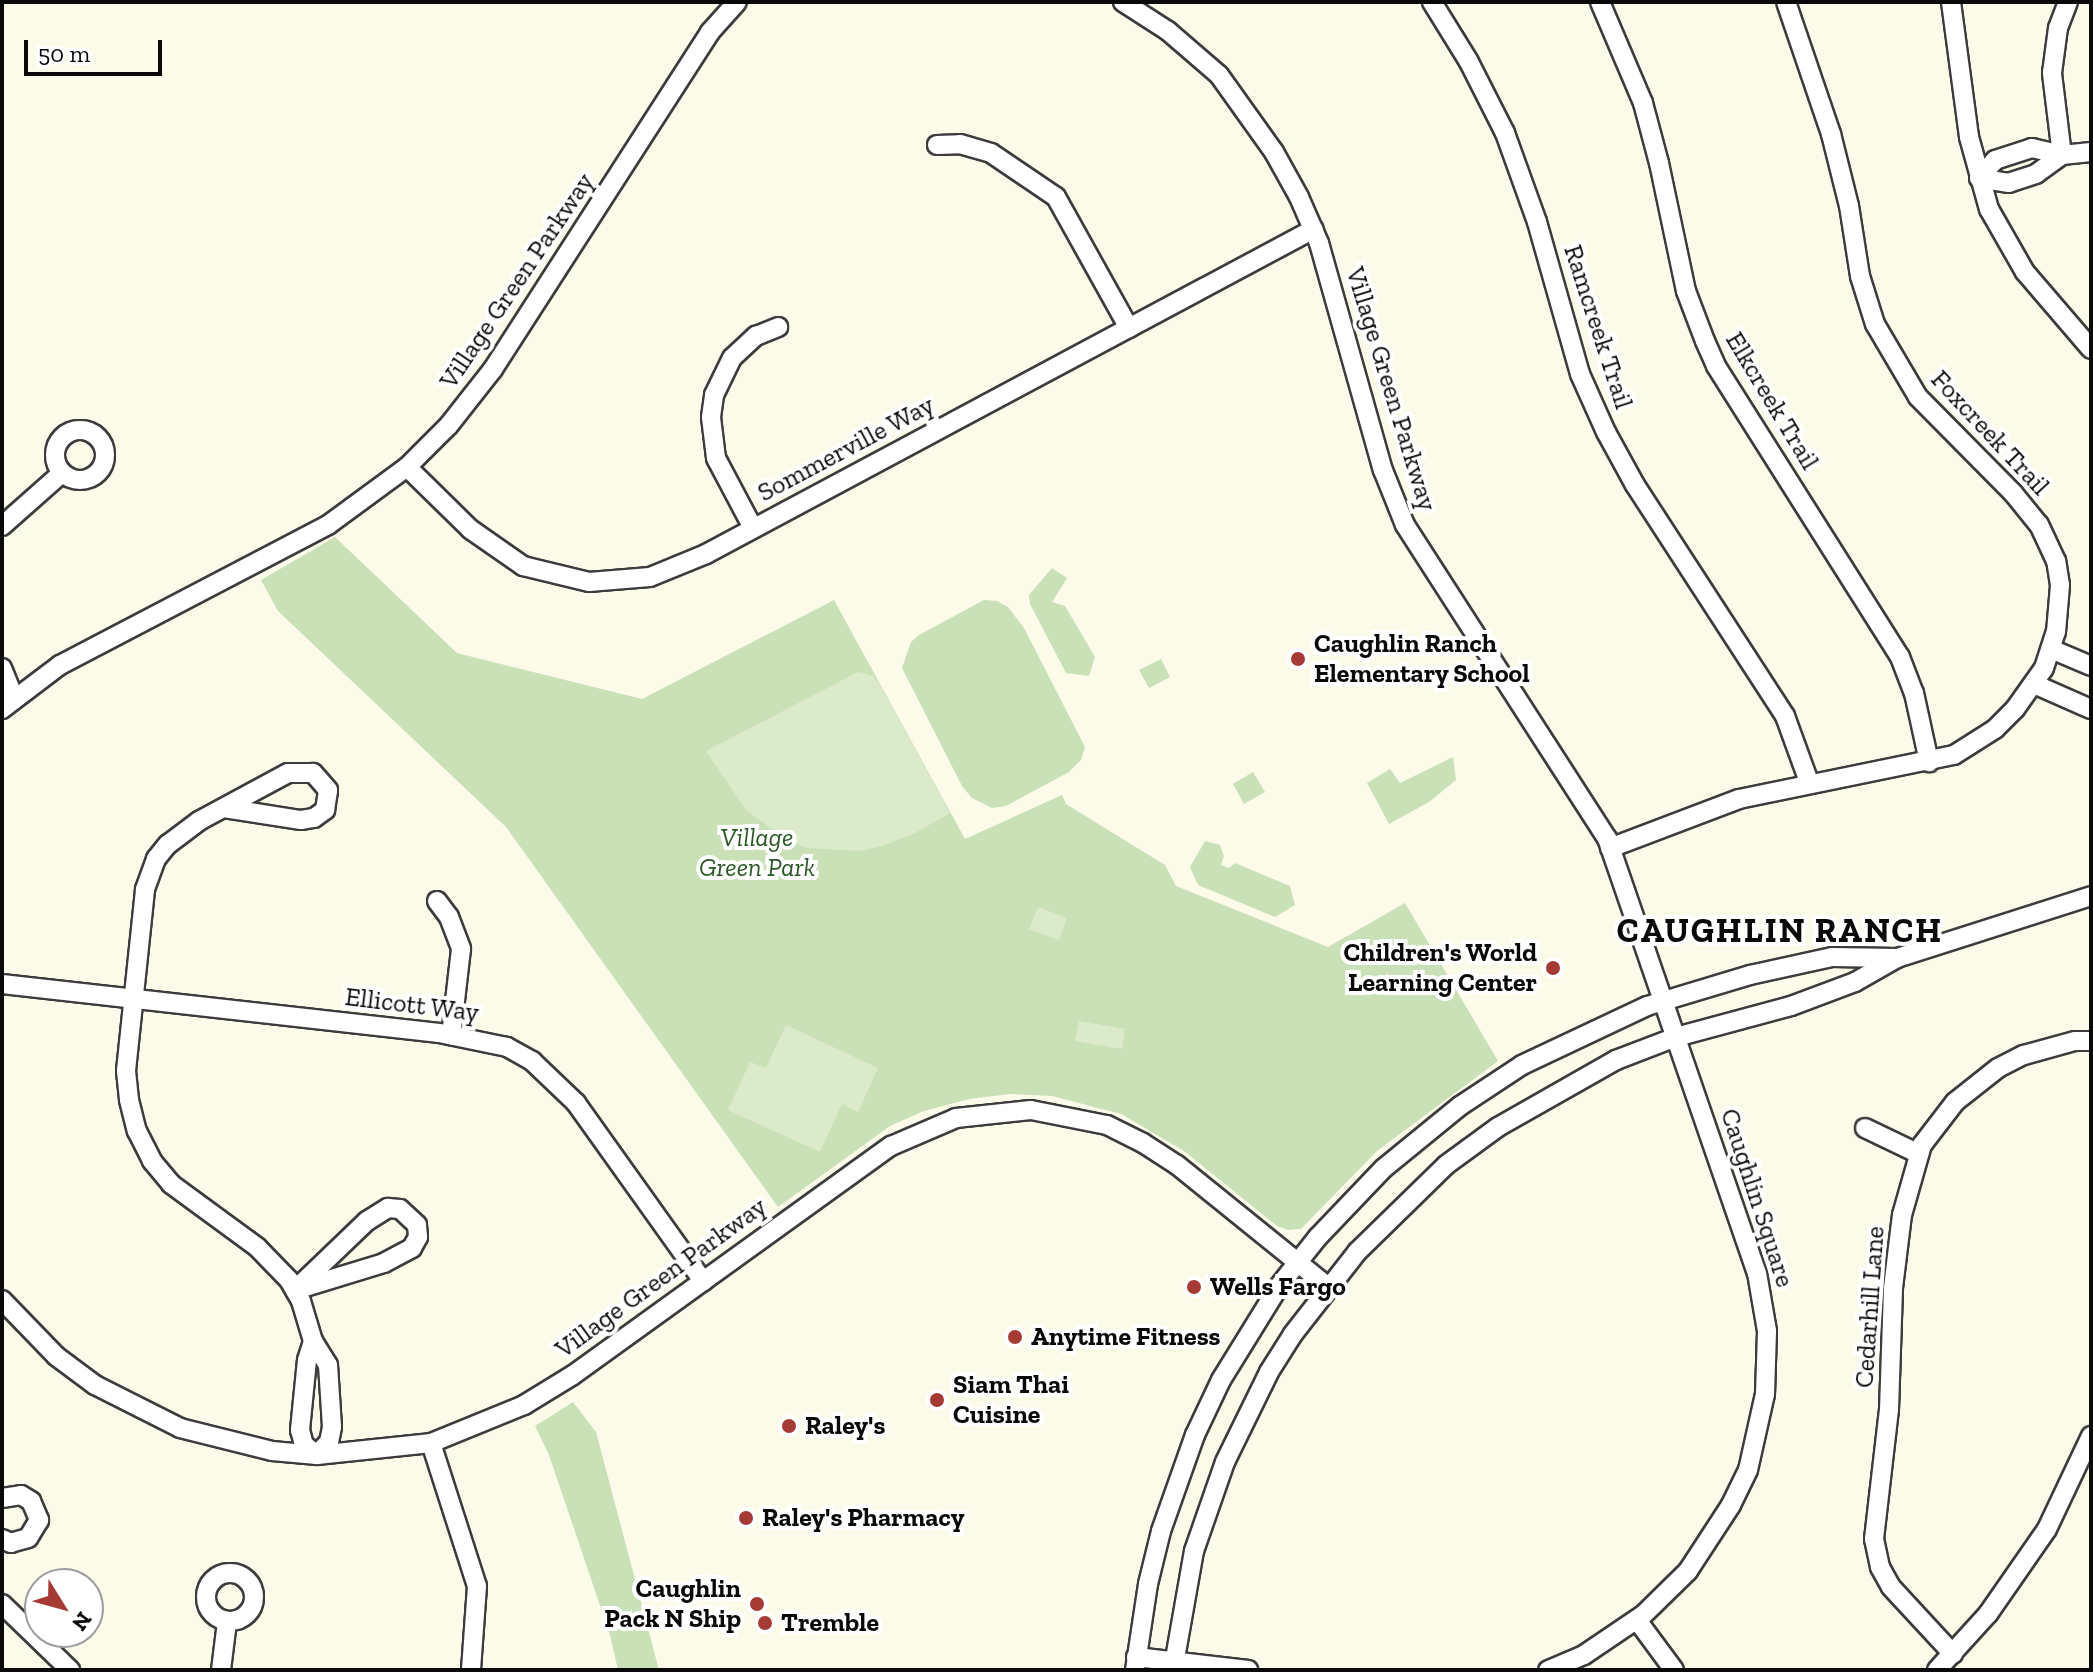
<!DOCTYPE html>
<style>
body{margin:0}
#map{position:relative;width:2093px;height:1672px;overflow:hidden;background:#fcfae9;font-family:"Zilla Slab",serif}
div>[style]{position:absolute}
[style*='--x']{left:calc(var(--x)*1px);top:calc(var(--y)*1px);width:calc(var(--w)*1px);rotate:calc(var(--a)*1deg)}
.green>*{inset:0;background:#cae1b8}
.pitch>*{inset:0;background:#dbeac8}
.roads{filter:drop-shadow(2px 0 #3c3c3c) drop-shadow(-2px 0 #3c3c3c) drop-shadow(0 2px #3c3c3c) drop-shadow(0 -2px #3c3c3c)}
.minor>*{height:18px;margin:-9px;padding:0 9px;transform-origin:9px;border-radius:9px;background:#fff}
.minor>.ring{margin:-9px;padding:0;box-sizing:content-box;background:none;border:18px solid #fff;border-radius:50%}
.dots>*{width:22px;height:22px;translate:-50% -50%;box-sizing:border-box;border:4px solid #fff;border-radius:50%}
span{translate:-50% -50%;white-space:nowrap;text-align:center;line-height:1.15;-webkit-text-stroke:8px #fff;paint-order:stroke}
.street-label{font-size:26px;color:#090909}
.poi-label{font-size:26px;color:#090909;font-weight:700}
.left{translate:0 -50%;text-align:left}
.right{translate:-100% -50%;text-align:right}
.park-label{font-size:26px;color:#2a5724;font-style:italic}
.district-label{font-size:34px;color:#090909;font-weight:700;letter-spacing:2px}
.frame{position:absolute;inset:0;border:4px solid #090909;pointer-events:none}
.north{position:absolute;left:24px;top:1568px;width:80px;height:80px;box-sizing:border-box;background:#fff;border:2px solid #9d9d9d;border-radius:50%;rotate:127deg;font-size:22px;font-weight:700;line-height:32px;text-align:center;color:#090909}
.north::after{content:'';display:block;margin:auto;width:28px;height:36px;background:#a63a35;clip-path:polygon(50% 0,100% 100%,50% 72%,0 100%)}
.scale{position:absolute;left:24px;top:40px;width:138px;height:36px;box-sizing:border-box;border:4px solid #090909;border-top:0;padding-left:10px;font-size:24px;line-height:28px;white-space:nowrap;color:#090909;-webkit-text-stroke:6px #fff;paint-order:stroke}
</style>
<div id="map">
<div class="green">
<div style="clip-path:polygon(335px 537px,457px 653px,642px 699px,834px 600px,965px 839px,1062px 795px,1066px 804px,1165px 865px,1176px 886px,1328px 947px,1405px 903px,1498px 1061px,1377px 1151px,1301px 1229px,1288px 1230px,1277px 1226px,1184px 1151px,1121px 1114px,1052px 1096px,1010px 1094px,969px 1099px,924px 1111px,890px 1126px,778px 1207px,506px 827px,278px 611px,261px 580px)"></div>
<div style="clip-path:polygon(1052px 568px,1067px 578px,1052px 602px,1065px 606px,1095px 657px,1089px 676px,1066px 673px,1030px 604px,1029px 595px)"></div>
<div style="clip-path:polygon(984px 600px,997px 601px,1008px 607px,1024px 628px,1085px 747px,1081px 760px,1069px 772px,1006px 806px,992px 808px,972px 798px,962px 786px,902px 668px,911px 642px,919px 635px)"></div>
<div style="clip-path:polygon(1161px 659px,1170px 677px,1149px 688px,1139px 670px)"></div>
<div style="clip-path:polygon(1453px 757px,1456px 780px,1429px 802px,1389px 824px,1367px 783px,1390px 769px,1400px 783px)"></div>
<div style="clip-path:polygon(1253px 772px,1265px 792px,1244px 804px,1233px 784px)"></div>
<div style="clip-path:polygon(1205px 841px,1220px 845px,1224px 856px,1221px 865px,1229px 868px,1235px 863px,1290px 886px,1295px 905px,1275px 917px,1198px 885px,1190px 867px)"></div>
<div style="clip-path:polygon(573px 1402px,596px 1432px,659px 1670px,618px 1670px,610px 1635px,549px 1455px,535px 1426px)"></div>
</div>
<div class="pitch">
<div style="clip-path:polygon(858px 672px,873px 676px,880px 685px,950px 813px,915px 833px,882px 846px,859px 851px,807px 848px,787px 840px,746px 810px,706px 751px)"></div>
<div style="clip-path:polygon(1038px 907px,1067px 918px,1059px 940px,1029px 929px)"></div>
<div style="clip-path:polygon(1079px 1021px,1125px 1029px,1122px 1049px,1075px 1041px)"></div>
<div style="clip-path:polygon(786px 1025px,878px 1068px,858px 1112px,842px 1104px,820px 1152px,728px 1110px,750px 1062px,766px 1068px)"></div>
</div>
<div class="roads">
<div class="minor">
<div style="--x:1123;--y:2;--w:54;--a:32.8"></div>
<div style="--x:1168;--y:31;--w:67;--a:40.8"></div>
<div style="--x:1219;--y:75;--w:95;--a:54.5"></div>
<div style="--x:1274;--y:152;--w:51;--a:60.9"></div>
<div style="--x:1299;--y:197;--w:50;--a:66.5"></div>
<div style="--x:1319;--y:243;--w:236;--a:74.3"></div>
<div style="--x:1383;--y:470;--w:59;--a:68.2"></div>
<div style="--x:1405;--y:525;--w:373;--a:57.2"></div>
<div style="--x:1607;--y:838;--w:460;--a:71"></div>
<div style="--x:1757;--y:1273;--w:59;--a:80.2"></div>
<div style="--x:1767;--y:1331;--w:63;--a:91.8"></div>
<div style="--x:1765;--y:1394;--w:78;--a:102.6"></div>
<div style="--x:1748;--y:1470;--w:39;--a:116"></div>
<div style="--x:1731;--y:1505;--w:79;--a:123.1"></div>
<div style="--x:1688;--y:1571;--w:63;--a:135.6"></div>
<div style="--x:1643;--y:1615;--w:71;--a:145.9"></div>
<div style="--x:1584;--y:1655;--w:39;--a:157"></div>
<div style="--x:1432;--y:2;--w:70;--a:58.3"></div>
<div style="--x:1469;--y:62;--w:80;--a:63.1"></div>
<div style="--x:1505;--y:133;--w:95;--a:70.2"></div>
<div style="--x:1537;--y:222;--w:158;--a:74.2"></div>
<div style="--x:1580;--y:374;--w:64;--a:65.9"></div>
<div style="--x:1606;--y:432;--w:60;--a:61.3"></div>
<div style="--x:1635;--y:485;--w:275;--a:57"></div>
<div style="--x:1785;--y:716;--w:70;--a:70"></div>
<div style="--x:1600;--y:2;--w:110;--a:66.9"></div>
<div style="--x:1643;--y:103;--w:62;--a:75.1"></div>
<div style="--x:1659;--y:163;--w:131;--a:78.1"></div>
<div style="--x:1686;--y:291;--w:53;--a:69.2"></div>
<div style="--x:1705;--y:341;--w:27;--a:66"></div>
<div style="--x:1716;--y:366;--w:344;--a:57.7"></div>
<div style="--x:1900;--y:657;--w:39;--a:69"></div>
<div style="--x:1914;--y:693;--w:71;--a:77.7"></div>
<div style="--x:1951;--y:2;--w:136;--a:82.4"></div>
<div style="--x:1969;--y:137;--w:75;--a:74.5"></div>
<div style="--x:1989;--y:209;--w:73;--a:60.3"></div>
<div style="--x:2025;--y:272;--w:101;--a:49.4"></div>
<div style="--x:937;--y:145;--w:23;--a:-2"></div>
<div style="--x:960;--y:144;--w:32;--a:16"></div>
<div style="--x:991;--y:153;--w:78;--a:34.1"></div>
<div style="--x:1056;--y:197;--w:150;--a:60.9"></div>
<div style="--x:2062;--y:155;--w:32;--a:144"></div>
<div style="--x:2036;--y:174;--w:28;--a:162"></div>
<div style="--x:2009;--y:183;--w:30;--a:-171"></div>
<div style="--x:1979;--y:178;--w:24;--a:-48"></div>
<div style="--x:1995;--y:160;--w:39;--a:-18"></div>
<div style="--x:2032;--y:148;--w:31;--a:13"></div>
<div style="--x:2062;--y:155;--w:29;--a:-6"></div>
<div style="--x:2062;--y:155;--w:83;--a:-97"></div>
<div style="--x:2052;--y:73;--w:45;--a:-82.4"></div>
<div style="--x:2058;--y:28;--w:28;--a:-69"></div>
<div class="ring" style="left:55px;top:430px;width:32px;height:32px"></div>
<div style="--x:407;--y:467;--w:88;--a:44.5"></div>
<div style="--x:470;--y:529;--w:65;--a:34.9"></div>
<div style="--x:523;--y:566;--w:68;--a:13.6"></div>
<div style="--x:589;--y:582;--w:61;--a:-4.7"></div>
<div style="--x:650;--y:577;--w:61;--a:-22.3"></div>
<div style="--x:706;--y:554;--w:689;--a:-28.13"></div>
<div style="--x:2;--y:526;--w:80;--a:-41.5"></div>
<div style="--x:753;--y:528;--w:79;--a:-117.9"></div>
<div style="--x:716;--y:458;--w:41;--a:-97"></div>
<div style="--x:711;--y:417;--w:22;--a:-82"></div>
<div style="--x:714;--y:395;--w:41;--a:-64.1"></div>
<div style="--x:732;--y:358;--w:33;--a:-43"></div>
<div style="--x:756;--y:336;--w:24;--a:-22"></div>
<div style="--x:2051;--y:649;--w:43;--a:23"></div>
<div style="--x:2;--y:668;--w:32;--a:68"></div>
<div style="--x:2034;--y:684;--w:62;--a:23.7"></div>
<div style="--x:2;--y:709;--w:73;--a:-37.2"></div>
<div style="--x:60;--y:665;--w:302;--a:-27.6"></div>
<div style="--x:328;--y:525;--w:98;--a:-36.3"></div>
<div style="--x:407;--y:467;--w:59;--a:-45"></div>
<div style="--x:449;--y:425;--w:71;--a:-51.8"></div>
<div style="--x:493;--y:369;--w:401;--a:-57.2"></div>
<div style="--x:710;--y:32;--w:40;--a:-48"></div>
<div style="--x:224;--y:808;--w:78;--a:8.9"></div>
<div style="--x:301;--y:820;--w:13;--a:-9"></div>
<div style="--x:314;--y:818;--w:14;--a:-36"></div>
<div style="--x:325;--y:810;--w:20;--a:-81"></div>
<div style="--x:328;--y:790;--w:23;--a:-131"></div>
<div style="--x:313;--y:773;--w:25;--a:180"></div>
<div style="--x:288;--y:773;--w:101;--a:151.7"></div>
<div style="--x:199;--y:821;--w:39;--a:143"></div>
<div style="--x:168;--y:844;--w:19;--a:129"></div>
<div style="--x:156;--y:859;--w:33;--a:110"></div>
<div style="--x:145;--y:890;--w:182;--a:96"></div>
<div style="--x:126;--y:1071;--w:29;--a:84"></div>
<div style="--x:129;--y:1100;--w:32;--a:76"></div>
<div style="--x:137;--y:1131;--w:34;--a:63"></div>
<div style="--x:152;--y:1161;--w:30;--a:50"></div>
<div style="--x:171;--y:1184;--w:107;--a:36.2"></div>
<div style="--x:257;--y:1247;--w:46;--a:45.9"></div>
<div style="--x:289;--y:1280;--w:24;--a:60"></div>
<div style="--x:301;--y:1301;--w:42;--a:73.3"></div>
<div style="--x:313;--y:1341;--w:28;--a:58"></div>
<div style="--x:328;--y:1365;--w:62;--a:86.3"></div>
<div style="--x:332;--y:1427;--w:15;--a:101"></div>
<div style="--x:329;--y:1442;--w:18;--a:133"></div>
<div style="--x:317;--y:1455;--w:16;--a:-142"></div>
<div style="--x:304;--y:1445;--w:16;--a:-105"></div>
<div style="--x:300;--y:1430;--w:70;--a:-84.3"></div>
<div style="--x:307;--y:1360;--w:20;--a:-72"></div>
<div style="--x:1610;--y:848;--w:138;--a:-20.8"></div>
<div style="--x:1739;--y:799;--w:219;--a:-11.6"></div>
<div style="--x:1954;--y:755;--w:49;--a:-32.4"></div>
<div style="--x:1995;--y:729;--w:28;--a:-45"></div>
<div style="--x:2015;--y:709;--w:50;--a:-54.7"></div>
<div style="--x:2044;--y:668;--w:38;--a:-72"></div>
<div style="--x:2056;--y:632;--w:47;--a:-85.1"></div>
<div style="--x:2060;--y:585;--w:24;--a:-99"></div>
<div style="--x:2056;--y:561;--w:40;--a:-115"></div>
<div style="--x:2039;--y:525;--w:41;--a:-129.1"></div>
<div style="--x:2013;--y:493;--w:135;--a:-134.7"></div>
<div style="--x:1918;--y:397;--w:85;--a:-120.5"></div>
<div style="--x:1875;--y:324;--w:50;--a:-107.4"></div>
<div style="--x:1860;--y:276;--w:71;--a:-98.9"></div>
<div style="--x:1849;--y:206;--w:74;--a:-104"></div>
<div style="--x:1831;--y:134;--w:139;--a:-108.8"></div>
<div style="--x:437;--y:901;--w:20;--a:53"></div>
<div style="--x:449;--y:917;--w:34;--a:69"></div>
<div style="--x:461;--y:949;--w:87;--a:96.6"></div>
<div style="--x:2;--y:984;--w:440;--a:6.4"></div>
<div style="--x:439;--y:1033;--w:69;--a:11.6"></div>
<div style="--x:507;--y:1047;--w:29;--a:29"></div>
<div style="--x:532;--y:1061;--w:61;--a:43.7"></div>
<div style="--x:576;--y:1103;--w:219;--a:54.5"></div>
<div style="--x:1865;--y:1128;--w:60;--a:25.7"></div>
<div style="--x:388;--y:1208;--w:12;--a:5"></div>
<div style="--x:400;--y:1209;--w:23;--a:43"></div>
<div style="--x:417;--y:1225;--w:12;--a:85"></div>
<div style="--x:418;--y:1237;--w:13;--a:119"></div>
<div style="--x:412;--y:1248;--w:32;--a:152"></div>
<div style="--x:384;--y:1263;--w:93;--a:163.1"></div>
<div style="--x:295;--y:1290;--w:100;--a:-43.8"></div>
<div style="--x:367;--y:1221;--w:25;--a:-32"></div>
<div style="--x:2;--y:1300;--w:78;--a:46"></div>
<div style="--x:56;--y:1356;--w:49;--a:36.6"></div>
<div style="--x:95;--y:1385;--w:95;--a:26.8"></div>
<div style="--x:180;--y:1428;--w:95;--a:14"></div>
<div style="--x:272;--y:1451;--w:45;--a:5.1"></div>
<div style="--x:317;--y:1455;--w:115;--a:-6"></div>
<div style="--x:431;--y:1443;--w:100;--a:-22.2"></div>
<div style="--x:524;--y:1405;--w:57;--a:-31.5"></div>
<div style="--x:573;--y:1375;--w:392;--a:-35.8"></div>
<div style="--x:891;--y:1146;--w:71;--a:-23.3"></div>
<div style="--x:956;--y:1118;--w:75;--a:-6.1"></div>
<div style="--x:1031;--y:1110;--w:77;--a:11.2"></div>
<div style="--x:1107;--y:1125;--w:40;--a:26.6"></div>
<div style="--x:1143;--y:1143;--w:40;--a:32.9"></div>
<div style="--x:1177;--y:1165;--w:194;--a:38.9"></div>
<div style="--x:431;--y:1443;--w:150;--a:72.2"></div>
<div style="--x:477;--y:1586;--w:84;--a:94.1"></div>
<div style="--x:2;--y:1498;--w:19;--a:-9"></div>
<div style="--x:21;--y:1495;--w:12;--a:31"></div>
<div style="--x:31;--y:1501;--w:21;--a:67"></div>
<div style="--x:39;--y:1520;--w:21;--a:121"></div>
<div style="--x:28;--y:1538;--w:18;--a:164"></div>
<div style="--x:11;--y:1543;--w:10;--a:-156"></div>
<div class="ring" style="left:206px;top:1573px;width:30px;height:30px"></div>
<div style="--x:2;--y:1604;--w:95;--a:44.1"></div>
<div style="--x:1637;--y:1620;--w:62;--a:53.5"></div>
<div style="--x:1953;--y:1654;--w:91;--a:-132.8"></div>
<div style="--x:1891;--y:1587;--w:23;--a:-119"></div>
<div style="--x:1880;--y:1567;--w:29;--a:-102"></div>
<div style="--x:1874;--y:1539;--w:130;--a:-83.4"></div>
<div style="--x:1889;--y:1410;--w:122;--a:-88.1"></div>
<div style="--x:1893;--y:1288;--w:74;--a:-83"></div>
<div style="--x:1902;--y:1215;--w:73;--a:-74.1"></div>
<div style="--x:1922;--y:1145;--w:54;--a:-52.5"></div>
<div style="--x:1955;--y:1102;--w:55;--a:-38.3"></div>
<div style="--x:1998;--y:1068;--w:29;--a:-27"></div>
<div style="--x:2024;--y:1055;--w:53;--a:-15.4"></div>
<div style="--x:2075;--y:1041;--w:16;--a:0"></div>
<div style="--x:1136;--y:1657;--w:113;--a:6.6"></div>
<div style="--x:221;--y:1670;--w:48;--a:-82.9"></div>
<div style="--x:1135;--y:1670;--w:87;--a:-81.4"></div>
<div style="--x:1148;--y:1584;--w:55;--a:-76.2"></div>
<div style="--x:1161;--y:1531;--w:102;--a:-70.5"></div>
<div style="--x:1195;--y:1435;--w:61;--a:-64.7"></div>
<div style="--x:1221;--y:1380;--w:110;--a:-58.3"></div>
<div style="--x:1279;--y:1286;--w:63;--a:-51.5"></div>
<div style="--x:1318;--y:1237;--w:95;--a:-46.3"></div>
<div style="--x:1384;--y:1168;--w:98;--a:-39.2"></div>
<div style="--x:1460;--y:1106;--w:74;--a:-33.5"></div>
<div style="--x:1522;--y:1065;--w:138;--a:-25.3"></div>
<div style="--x:1647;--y:1006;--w:108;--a:-16.8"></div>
<div style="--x:1750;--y:975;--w:84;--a:-12.4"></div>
<div style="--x:1832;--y:957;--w:65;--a:0.9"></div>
<div style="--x:1173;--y:1670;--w:121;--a:-80"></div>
<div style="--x:1194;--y:1551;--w:94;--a:-70.8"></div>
<div style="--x:1225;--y:1462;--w:100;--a:-63.9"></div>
<div style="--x:1269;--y:1372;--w:45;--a:-57.7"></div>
<div style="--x:1293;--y:1334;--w:104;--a:-52"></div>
<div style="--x:1357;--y:1252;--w:124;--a:-44.3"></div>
<div style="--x:1446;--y:1165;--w:64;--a:-36.2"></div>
<div style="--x:1498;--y:1127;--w:136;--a:-29.6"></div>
<div style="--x:1616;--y:1060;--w:64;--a:-21"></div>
<div style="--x:1676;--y:1037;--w:119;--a:-15.1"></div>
<div style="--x:1791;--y:1006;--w:68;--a:-20.6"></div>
<div style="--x:1855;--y:982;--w:48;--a:-29.7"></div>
<div style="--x:1897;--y:958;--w:204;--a:-17.7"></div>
<div style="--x:1937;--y:1670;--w:76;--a:-47.7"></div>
<div style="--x:1988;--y:1614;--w:103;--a:-55.2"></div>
<div style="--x:2047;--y:1529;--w:103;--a:-64.7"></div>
</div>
</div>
<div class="dots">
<div style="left:1298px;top:659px;background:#a63a35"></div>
<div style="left:1553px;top:968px;background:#a63a35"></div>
<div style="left:1194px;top:1287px;background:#a63a35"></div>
<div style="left:1015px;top:1337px;background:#a63a35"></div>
<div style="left:937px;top:1400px;background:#a63a35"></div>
<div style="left:789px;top:1426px;background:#a63a35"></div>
<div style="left:746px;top:1518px;background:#a63a35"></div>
<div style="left:757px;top:1604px;background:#a63a35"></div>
<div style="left:765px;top:1623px;background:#a63a35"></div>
</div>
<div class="street-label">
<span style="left:517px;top:281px;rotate:-56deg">Village Green Parkway</span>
<span style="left:1598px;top:327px;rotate:72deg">Ramcreek Trail</span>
<span style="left:1391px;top:389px;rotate:73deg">Village Green Parkway</span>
<span style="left:1772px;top:401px;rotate:59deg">Elkcreek Trail</span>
<span style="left:1990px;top:433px;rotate:47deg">Foxcreek Trail</span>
<span style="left:846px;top:449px;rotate:-28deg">Sommerville Way</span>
<span style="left:412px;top:1005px;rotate:7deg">Ellicott Way</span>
<span style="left:1757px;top:1198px;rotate:72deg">Caughlin Square</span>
<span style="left:661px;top:1278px;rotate:-36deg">Village Green Parkway</span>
<span style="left:1870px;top:1307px;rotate:-86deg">Cedarhill Lane</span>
</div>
<div class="poi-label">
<span class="left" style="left:1314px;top:659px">Caughlin Ranch<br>Elementary School</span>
<span class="right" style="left:1537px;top:968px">Children's World<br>Learning Center</span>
<span class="left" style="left:1210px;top:1287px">Wells Fargo</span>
<span class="left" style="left:1031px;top:1337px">Anytime Fitness</span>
<span class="left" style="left:953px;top:1400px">Siam Thai<br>Cuisine</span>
<span class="left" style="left:805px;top:1426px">Raley's</span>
<span class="left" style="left:762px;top:1518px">Raley's Pharmacy</span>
<span class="right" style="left:741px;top:1604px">Caughlin<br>Pack N Ship</span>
<span class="left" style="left:781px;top:1623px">Tremble</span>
</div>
<div class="park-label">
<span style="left:757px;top:853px">Village<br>Green Park</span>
</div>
<div class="district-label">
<span style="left:1780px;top:931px">CAUGHLIN RANCH</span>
</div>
<div class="frame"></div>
<div class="north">N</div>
<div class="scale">50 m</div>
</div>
